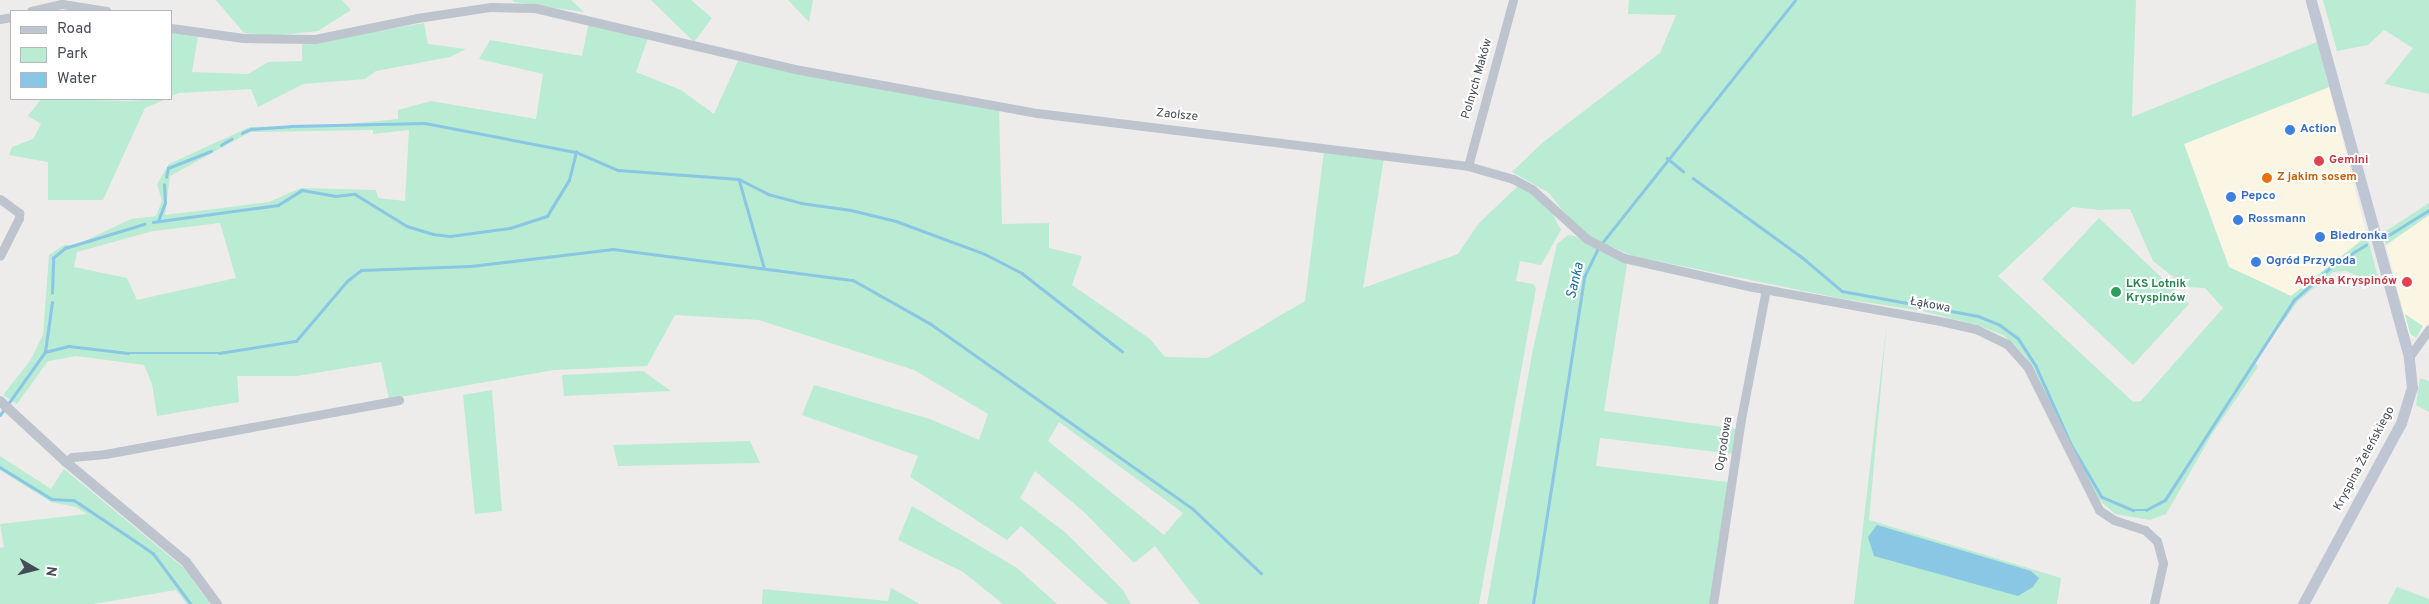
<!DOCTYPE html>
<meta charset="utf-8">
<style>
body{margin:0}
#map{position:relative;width:2429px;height:604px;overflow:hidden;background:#eeebeb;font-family:Overpass,sans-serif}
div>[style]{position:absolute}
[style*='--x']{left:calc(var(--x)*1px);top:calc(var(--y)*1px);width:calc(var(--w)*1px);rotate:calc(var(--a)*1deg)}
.commercial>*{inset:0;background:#faf6e3}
.green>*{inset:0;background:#baebd3}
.water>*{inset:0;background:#89c7e5}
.stream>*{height:2.5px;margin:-1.25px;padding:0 1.25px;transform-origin:1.25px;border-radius:1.25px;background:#89c7e5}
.minor>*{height:9px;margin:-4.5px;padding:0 4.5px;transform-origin:4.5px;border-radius:4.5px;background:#bdc4cd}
.tertiary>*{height:10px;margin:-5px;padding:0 5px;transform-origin:5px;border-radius:5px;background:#bdc4cd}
.secondary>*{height:11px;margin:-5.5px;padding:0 5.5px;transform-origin:5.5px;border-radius:5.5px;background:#bec6d4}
.dots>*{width:14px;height:14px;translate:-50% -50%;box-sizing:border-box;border:2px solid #fff;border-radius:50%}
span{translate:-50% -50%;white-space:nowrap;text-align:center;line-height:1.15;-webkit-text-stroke:4px #fff;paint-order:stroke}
.street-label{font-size:12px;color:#454c57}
.shop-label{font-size:12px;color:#366cbe;font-weight:700}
.left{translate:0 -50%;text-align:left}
.health-label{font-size:12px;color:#be3a42;font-weight:700}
.right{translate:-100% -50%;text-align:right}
.food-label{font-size:12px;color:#c56008;font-weight:700}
.leisure-label{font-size:12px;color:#27864d;font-weight:700}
.water-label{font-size:14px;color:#146e9b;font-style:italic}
.legend{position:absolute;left:10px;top:10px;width:162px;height:90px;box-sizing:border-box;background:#fff;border:1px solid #b5b7bc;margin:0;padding:6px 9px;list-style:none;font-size:15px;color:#454c57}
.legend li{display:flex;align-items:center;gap:10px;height:25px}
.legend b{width:25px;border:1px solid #b5b7bc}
.north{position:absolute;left:10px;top:544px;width:50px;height:50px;-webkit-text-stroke:4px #fff;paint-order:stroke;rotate:98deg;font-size:14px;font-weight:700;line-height:20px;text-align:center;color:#454c57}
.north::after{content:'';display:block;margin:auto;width:18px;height:22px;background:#454c57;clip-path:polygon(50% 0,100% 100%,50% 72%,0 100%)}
</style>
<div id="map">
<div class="commercial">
<div style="clip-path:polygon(2329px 87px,2367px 236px,2291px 296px,2229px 267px,2184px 144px)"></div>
<div style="clip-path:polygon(2429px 215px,2429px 322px,2415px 338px,2409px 335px,2386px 245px)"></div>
</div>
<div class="green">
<div style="clip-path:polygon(216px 0,342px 0,351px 10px,318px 31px,271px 36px,244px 33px)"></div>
<div style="clip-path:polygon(512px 0,571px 0,584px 12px,514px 2px)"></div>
<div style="clip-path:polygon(651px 0,691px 0,712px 18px,694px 42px)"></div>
<div style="clip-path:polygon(788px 0,813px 0,809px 22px)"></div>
<div style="clip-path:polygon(evenodd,1629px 0,2136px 0,2132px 117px,2317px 42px,2329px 87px,2184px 144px,2229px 267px,2291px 296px,2367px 236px,2380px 285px,2346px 271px,2333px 272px,2298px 301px,2265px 347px,2255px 362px,2258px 367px,2214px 431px,2166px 514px,2150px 520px,2115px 514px,2098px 499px,2089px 484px,2025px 356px,2003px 335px,1977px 325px,1923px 311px,1838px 298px,1633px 256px,1589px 237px,1563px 211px,1549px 193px,1512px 172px,1542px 143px,1660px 53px,1676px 15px,1628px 14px,1629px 0,2072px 207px,2100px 210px,2130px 209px,2153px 261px,2186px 287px,2205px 288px,2223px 308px,2141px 401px,2133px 402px,1998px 276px,2072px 207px)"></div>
<div style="clip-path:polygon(2323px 0,2429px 0,2429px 94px,2384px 84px,2413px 48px,2384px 30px,2368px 45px,2337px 51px)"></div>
<div style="clip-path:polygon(evenodd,589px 22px,648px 38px,636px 72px,681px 90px,714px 114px,738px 61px,999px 110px,1002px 224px,1049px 223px,1049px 248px,1082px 256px,1072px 285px,1150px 339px,1165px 357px,1208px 358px,1305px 301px,1324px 151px,1384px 158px,1363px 288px,1458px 254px,1479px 223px,1518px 186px,1533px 194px,1549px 207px,1561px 230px,1541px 265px,1520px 261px,1516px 281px,1533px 284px,1536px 288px,1479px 604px,1200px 604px,1155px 546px,1134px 563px,1083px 511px,1035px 471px,1020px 498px,1066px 533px,1123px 590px,1131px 604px,1108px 604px,1021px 526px,1007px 540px,910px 477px,918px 456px,802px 415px,814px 385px,930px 419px,979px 440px,988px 414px,914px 370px,759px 320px,675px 315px,647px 366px,554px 370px,389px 399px,381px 362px,297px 376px,237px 376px,239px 402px,157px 416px,152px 384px,144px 365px,76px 356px,48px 361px,17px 404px,3px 395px,30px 361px,43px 335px,49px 255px,64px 245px,76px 245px,131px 219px,156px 216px,162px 201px,157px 184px,169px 164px,250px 127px,339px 125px,398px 119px,398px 110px,431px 101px,536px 119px,543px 74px,479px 59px,490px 40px,582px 56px,589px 22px,373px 130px,373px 134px,409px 130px,405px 201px,378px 198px,376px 190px,301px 188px,269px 202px,165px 215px,170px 176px,250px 132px,373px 130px,589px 22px,220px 223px,236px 278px,137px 300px,127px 278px,74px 267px,77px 252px,153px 231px,220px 223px,589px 22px,1059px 422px,1183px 513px,1164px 535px,1048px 441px,1059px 422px)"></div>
<div style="clip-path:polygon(424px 23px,428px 44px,466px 49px,450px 57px,376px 71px,365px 79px,303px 84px,258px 107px,251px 89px,179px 93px,171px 96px,171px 31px,198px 36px,192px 72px,248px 74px,268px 62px,302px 61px,302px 44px)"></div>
<div style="clip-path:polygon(41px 99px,128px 101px,166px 99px,145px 108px,103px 200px,48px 200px,48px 162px,9px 155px,12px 147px,33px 139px,41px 124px,28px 116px)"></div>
<div style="clip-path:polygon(2429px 203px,2429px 215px,2386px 245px,2383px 233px)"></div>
<div style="clip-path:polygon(2099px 218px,2189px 304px,2133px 365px,2042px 279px)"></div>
<div style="clip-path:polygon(1568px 235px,1575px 236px,1627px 264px,1604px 411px,1737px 429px,1734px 454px,1600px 438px,1596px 466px,1728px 482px,1711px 604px,1487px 604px,1533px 349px,1557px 244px)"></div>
<div style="clip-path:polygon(2405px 314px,2423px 326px,2416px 338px,2410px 334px)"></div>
<div style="clip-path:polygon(1887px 321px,1869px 520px,2061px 578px,2057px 604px,1854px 604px)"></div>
<div style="clip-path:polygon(643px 371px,671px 391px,564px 396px,562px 375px)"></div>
<div style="clip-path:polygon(2420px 378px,2429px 381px,2429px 412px,2416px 405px)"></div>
<div style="clip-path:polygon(492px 390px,502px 511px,475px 514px,463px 395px)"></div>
<div style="clip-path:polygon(750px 441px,760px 463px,618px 466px,613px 445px)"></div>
<div style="clip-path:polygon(0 456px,51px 489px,64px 469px,184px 568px,210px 604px,187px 604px,176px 590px,93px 604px,0 604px,0 548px,4px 547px,0 524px,87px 514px,76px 507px,51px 502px,0 470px)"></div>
<div style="clip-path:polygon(912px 506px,1017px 568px,1057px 604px,1003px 604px,963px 572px,898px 540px)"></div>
<div style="clip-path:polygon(2397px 587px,2429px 599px,2429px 604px,2388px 604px)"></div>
<div style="clip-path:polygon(891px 588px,920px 604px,762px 604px,763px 589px,888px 601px)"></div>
</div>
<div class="water">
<div style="clip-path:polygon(1877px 525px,2031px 571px,2039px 578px,2033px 587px,2018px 596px,1874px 556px,1868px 537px)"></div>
</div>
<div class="stream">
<div style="--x:242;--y:133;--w:10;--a:-24"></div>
<div style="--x:251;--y:129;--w:39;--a:-4"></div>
<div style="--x:290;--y:126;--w:135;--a:-1.3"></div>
<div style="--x:425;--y:123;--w:154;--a:10.9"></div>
<div style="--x:576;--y:152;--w:46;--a:23.2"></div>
<div style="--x:618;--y:170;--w:121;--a:4.3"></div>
<div style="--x:739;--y:179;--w:33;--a:27"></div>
<div style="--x:768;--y:194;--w:34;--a:15"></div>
<div style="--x:801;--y:203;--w:50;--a:8"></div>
<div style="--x:851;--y:210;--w:46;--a:13.7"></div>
<div style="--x:896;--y:221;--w:95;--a:20.3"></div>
<div style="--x:985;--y:254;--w:42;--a:27.2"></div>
<div style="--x:1022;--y:273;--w:127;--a:38"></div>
<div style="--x:221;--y:145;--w:12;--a:-31"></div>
<div style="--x:1667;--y:158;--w:21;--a:39"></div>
<div style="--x:166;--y:177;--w:9;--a:-77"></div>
<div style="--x:168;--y:168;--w:46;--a:-21.6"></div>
<div style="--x:1693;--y:178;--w:136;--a:36"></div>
<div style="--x:1803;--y:258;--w:51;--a:40.2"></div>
<div style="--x:1842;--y:291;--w:138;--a:10.4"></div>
<div style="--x:1978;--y:316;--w:24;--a:22"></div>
<div style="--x:2000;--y:325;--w:22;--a:36"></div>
<div style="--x:2018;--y:338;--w:33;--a:57"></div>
<div style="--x:2036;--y:366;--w:88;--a:65.8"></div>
<div style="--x:2072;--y:446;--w:59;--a:59.5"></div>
<div style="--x:2102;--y:497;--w:34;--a:23"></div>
<div style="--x:2133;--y:510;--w:13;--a:0"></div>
<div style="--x:2146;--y:510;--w:21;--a:-28"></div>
<div style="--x:2165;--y:500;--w:238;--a:-57.2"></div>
<div style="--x:2294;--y:300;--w:51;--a:-41.8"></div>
<div style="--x:2332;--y:266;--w:40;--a:-32"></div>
<div style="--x:739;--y:179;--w:91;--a:74.1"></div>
<div style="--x:158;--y:221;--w:19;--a:-69"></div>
<div style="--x:165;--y:203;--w:18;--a:-93"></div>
<div style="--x:153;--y:222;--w:126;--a:-7.7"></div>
<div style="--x:278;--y:205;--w:28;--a:-32"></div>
<div style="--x:302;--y:190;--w:34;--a:10"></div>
<div style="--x:335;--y:196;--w:20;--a:-6"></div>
<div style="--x:355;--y:194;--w:61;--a:31.6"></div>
<div style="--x:407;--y:226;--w:27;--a:17"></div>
<div style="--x:433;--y:234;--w:17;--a:7"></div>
<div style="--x:450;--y:236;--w:61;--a:-7.6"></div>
<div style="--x:510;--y:228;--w:39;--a:-18"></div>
<div style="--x:547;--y:216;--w:42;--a:-58.6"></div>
<div style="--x:569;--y:180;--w:29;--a:-76"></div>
<div style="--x:2384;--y:238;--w:53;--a:-31.9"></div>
<div style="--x:1602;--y:243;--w:310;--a:-51.5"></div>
<div style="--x:52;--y:293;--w:35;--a:-88"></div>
<div style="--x:53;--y:258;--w:16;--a:-40"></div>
<div style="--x:65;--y:248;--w:83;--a:-16.9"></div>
<div style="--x:45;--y:352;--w:25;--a:-14"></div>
<div style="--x:69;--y:346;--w:59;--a:6.8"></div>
<div style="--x:128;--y:353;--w:91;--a:0"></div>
<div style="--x:219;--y:353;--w:78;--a:-8.9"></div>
<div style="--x:296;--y:341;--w:79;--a:-49.6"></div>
<div style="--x:347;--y:281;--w:18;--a:-38"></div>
<div style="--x:361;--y:270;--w:110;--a:-2.1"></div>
<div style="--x:471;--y:266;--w:143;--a:-6.8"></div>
<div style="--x:613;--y:249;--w:242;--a:7.4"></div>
<div style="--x:853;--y:280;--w:90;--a:29.4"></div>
<div style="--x:931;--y:324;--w:319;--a:35.2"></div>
<div style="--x:1192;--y:508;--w:95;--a:43.3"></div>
<div style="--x:8;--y:404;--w:64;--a:-54.6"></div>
<div style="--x:45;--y:352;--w:50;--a:-82"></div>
<div style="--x:0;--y:415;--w:9;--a:-54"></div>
<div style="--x:0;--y:467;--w:61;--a:31.6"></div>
<div style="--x:52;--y:499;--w:22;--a:3"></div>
<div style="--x:74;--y:500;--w:84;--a:33.9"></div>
<div style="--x:144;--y:547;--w:11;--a:34"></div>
<div style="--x:153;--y:553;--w:64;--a:53.3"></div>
<div style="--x:1533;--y:604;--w:331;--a:-81.1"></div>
<div style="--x:1584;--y:277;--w:32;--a:-64"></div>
</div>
<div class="minor">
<div style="--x:31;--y:11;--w:32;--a:-13"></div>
<div style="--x:62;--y:4;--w:45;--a:9"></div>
<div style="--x:0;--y:19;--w:11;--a:-10"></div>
<div style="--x:171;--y:28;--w:73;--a:7.9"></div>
<div style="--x:243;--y:38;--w:72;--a:0.8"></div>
<div style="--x:315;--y:39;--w:104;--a:-11.6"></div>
<div style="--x:417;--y:18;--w:75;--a:-8.5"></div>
<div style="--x:491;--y:7;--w:44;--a:1.3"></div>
<div style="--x:535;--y:8;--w:272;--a:13.2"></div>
<div style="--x:800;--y:70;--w:241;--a:10.3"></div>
<div style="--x:1037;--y:113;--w:434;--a:7"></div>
<div style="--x:1468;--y:166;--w:47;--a:16.1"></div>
<div style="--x:1513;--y:179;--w:21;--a:28"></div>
<div style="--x:1532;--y:189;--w:74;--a:42.3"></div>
<div style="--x:1587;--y:239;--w:42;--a:27.2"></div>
<div style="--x:1624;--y:258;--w:132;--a:12.7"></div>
<div style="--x:1753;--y:287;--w:195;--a:10.3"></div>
<div style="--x:1945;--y:322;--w:32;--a:13"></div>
<div style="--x:1976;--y:329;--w:34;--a:26"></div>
<div style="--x:2007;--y:344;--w:30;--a:48"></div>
<div style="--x:2027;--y:366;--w:161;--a:63.4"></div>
<div style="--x:2099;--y:510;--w:18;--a:34"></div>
<div style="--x:2114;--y:520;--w:33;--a:18"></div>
<div style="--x:2145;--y:530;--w:16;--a:43"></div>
<div style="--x:2157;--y:541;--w:23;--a:75"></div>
<div style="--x:2163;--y:563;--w:42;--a:102.4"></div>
<div style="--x:1468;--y:166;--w:172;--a:-74.8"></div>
<div style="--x:0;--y:199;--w:24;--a:36"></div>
<div style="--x:19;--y:213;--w:5;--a:90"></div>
<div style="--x:19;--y:218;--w:42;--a:116.6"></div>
<div style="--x:2409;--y:357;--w:34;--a:-54"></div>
<div style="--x:66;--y:462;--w:8;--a:-40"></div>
<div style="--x:72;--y:457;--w:33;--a:-5"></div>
<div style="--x:105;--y:454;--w:299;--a:-10.4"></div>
<div style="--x:1713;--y:604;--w:187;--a:-81.4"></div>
<div style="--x:1741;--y:419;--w:132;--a:-79.1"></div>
</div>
<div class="tertiary">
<div style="--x:0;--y:401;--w:90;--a:42.7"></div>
<div style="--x:66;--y:462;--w:156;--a:39.8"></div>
<div style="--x:186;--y:562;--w:52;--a:53.6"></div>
</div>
<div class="secondary">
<div style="--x:2303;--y:604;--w:206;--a:-61.6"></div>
<div style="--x:2401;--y:423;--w:37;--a:-73"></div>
<div style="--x:2412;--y:388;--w:31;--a:-96"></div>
<div style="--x:2409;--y:357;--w:370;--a:-105.4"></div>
</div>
<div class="dots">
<div style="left:2290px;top:130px;background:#3f7fe0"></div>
<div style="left:2319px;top:161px;background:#e0444e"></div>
<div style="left:2267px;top:178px;background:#e8710a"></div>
<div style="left:2231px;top:197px;background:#3f7fe0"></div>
<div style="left:2238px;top:220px;background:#3f7fe0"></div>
<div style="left:2320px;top:237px;background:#3f7fe0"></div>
<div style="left:2256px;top:262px;background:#3f7fe0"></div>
<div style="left:2407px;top:282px;background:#e0444e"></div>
<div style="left:2116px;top:292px;background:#2e9e5b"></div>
</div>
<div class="street-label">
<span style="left:1478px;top:79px;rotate:-74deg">Polnych Maków</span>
<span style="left:1177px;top:116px;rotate:6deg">Zaolsze</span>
<span style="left:1930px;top:306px;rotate:11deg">Łąkowa</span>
<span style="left:1725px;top:444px;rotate:-81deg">Ogrodowa</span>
<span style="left:2365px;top:459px;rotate:-62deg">Kryspina Żeleńskiego</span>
</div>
<div class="shop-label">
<span class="left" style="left:2300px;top:130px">Action</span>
<span class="left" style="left:2241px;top:197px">Pepco</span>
<span class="left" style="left:2248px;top:220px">Rossmann</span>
<span class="left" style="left:2330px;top:237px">Biedronka</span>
<span class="left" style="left:2266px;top:262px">Ogród Przygoda</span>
</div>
<div class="health-label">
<span class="left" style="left:2329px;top:161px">Gemini</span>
<span class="right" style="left:2397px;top:282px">Apteka Kryspinów</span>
</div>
<div class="food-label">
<span class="left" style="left:2277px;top:178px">Z jakim sosem</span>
</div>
<div class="leisure-label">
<span class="left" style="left:2126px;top:292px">LKS Lotnik<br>Kryspinów</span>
</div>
<div class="water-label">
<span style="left:1576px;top:281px;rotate:-77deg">Sanka</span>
</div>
<ul class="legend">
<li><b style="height:6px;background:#bec6d4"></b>Road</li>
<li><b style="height:14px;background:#baebd3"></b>Park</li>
<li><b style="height:14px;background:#89c7e5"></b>Water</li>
</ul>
<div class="north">N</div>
</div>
